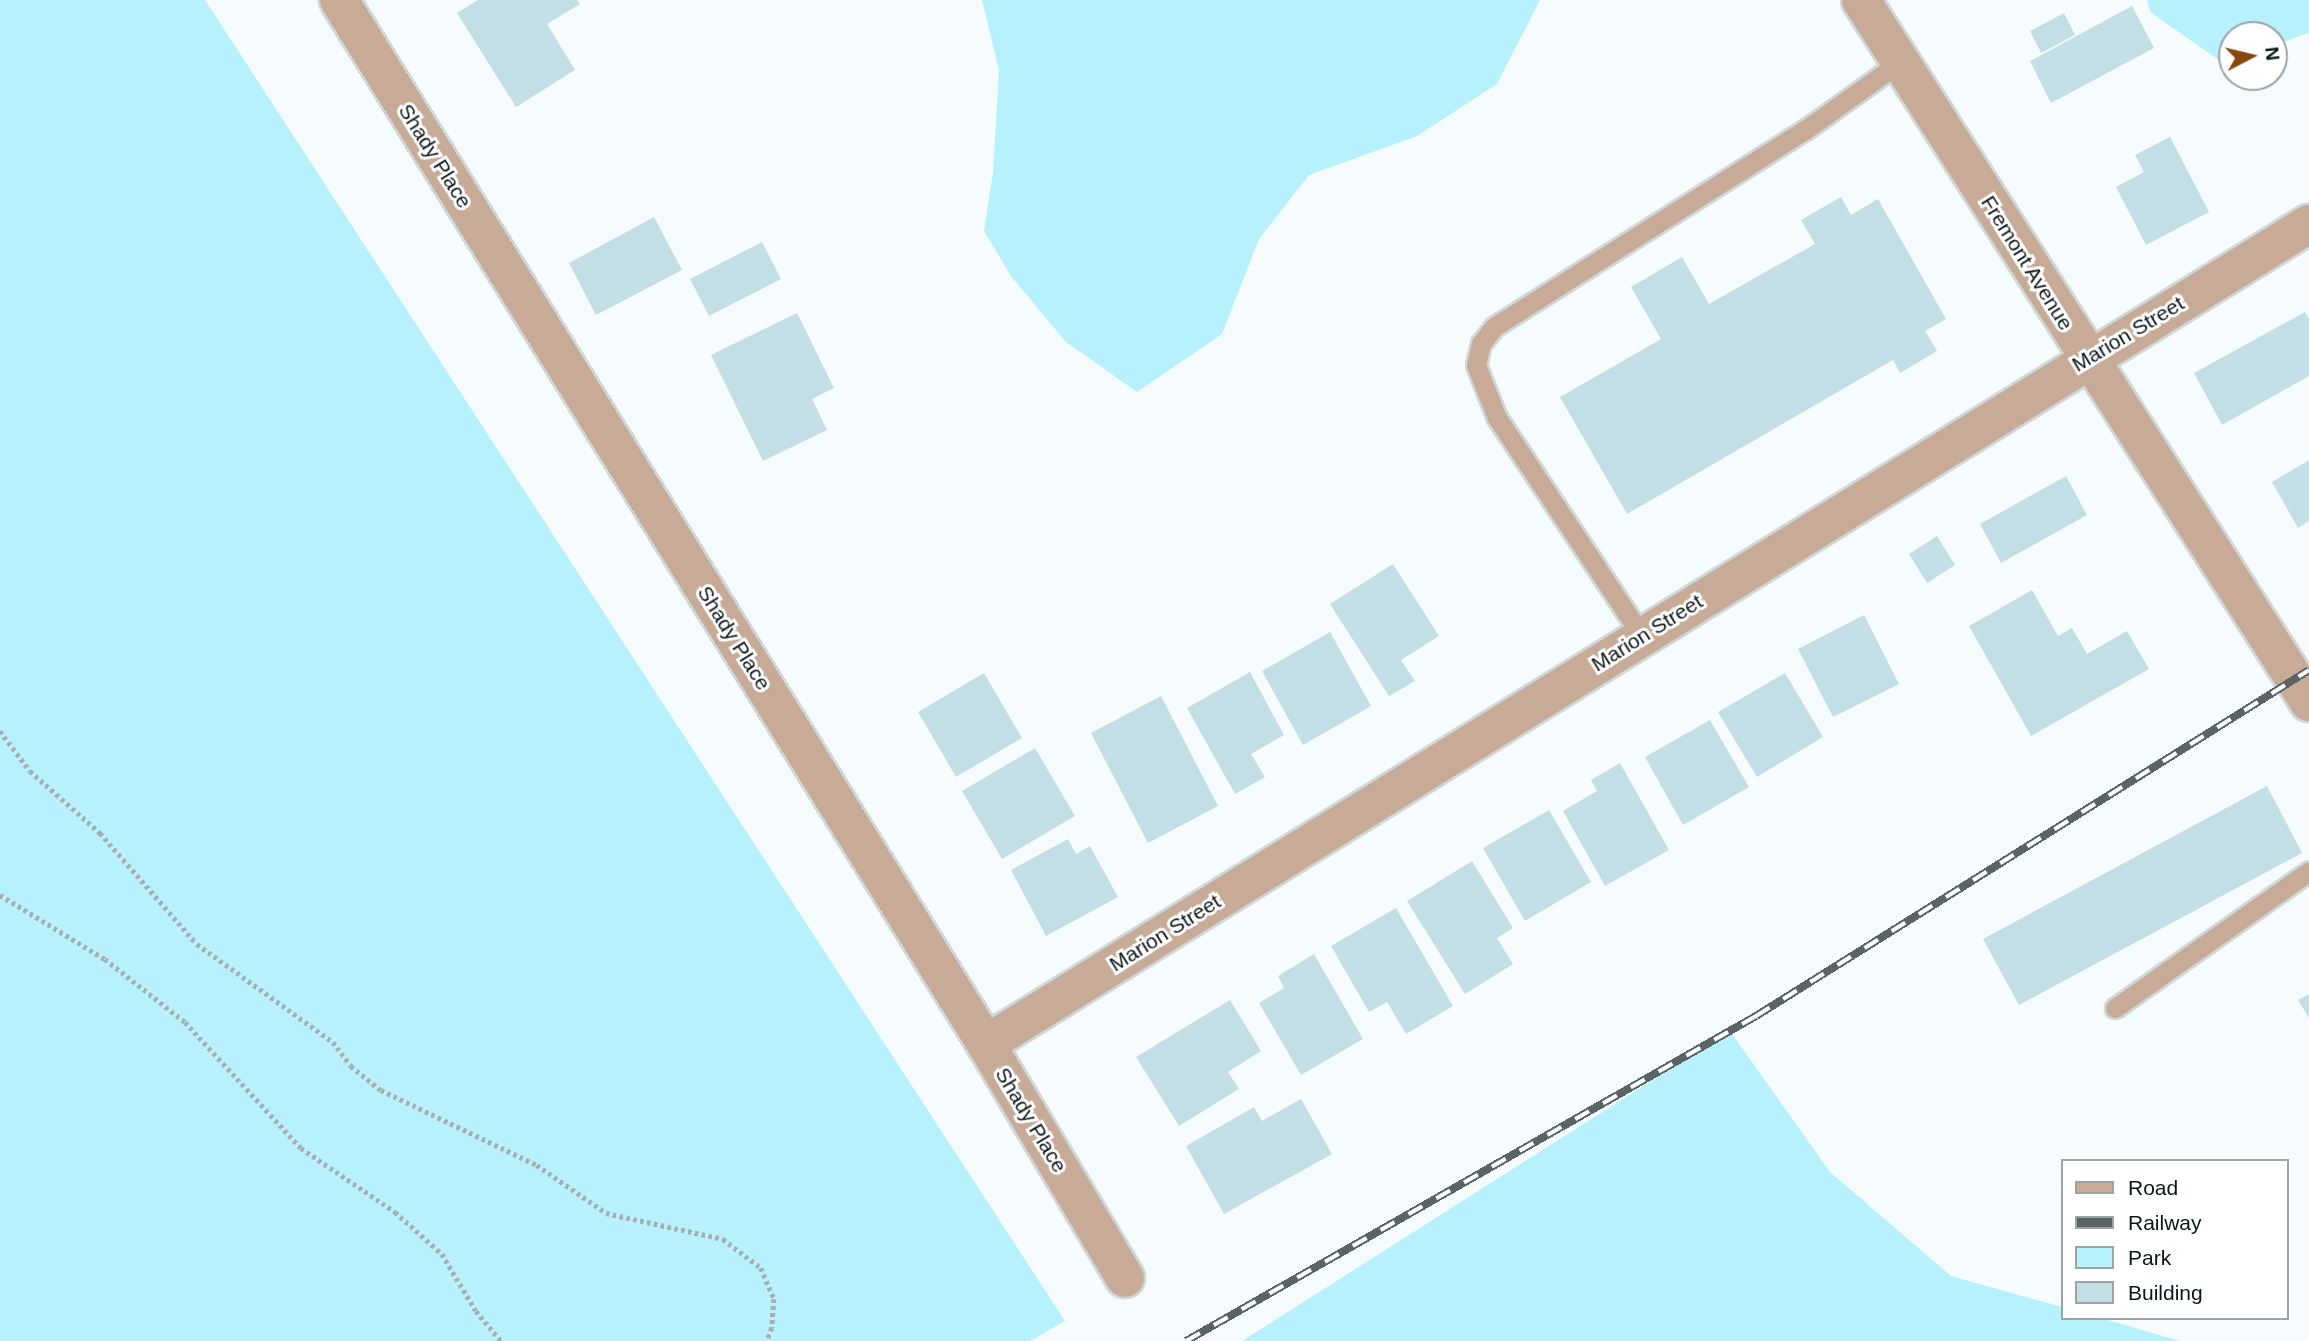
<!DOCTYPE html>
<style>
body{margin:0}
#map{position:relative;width:2309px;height:1341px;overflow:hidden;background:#f6fcfd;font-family:Helvetica,sans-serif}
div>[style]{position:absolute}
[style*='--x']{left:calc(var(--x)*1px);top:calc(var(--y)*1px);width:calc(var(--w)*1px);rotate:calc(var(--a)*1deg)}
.green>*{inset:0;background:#b6f1fd}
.building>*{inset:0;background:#c2dfe5}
.path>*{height:4.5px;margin-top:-2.25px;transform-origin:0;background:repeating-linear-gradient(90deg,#a6aeaf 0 3.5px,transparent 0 7px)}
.roads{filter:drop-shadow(2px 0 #d0d7d8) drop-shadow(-2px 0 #d0d7d8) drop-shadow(0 2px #d0d7d8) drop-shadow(0 -2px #d0d7d8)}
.lane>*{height:19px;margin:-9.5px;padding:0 9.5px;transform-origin:9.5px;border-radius:9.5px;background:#c7ab97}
.street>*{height:38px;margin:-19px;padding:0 19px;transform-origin:19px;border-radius:19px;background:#c7ab97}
.rail>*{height:8px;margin-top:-4px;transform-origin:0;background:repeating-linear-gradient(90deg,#fff 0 16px,#5b6465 0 32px);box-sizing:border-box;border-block:2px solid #5b6465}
span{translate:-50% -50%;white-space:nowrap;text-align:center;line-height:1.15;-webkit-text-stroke:6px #fff;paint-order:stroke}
.street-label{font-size:21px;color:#0b1618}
.legend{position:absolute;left:2061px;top:1159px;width:228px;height:161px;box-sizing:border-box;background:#fff;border:2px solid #9da2a3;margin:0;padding:9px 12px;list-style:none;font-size:21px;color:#0b1618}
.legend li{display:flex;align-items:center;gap:14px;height:35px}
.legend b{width:35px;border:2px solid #9da2a3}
.north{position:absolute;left:2218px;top:21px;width:70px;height:70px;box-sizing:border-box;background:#fff;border:2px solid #9da2a3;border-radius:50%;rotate:83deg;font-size:19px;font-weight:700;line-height:28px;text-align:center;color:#0b1618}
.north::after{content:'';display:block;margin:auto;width:24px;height:32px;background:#87480b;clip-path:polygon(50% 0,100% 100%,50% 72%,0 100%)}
</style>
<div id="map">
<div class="green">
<div style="clip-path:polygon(0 0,205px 0,1065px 1321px,1030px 1341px,0 1341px)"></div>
<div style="clip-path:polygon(982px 0,1540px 0,1497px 84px,1417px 136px,1309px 175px,1259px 239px,1222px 334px,1137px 392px,1066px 342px,1011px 276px,984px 231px,993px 172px,999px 70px)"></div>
<div style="clip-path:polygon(2147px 0,2309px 0,2309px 33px,2274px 45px,2274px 35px,2232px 35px,2232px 60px,2223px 63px,2150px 12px)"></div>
<div style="clip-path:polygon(1730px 1031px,1830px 1172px,1951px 1276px,2062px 1307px,2062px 1318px,2101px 1318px,2180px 1341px,1242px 1341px)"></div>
</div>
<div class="building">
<div style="clip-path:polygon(478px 0,577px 0,580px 4px,547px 24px,575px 70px,516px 107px,457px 13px)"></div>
<div style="clip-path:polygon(2132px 6px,2154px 48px,2051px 103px,2030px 61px)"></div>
<div style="clip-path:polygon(2064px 13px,2075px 35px,2041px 53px,2030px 31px)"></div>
<div style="clip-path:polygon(2170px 137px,2209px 212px,2146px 245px,2116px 187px,2144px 172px,2135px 155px)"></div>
<div style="clip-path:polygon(1841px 197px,1851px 215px,1878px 199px,1946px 319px,1925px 331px,1937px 351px,1900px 373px,1893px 360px,1627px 514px,1560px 397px,1661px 339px,1631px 287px,1682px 257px,1709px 304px,1815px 244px,1801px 220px)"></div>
<div style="clip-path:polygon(654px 217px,682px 270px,596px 315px,569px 263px)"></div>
<div style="clip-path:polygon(762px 242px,781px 279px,709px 316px,690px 279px)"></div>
<div style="clip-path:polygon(2305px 312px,2309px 319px,2309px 376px,2222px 425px,2194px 373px)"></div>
<div style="clip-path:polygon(797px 313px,834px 388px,812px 399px,827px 430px,763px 461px,711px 355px)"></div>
<div style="clip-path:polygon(2309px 460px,2309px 521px,2298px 528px,2272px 482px)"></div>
<div style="clip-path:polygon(2066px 476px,2087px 515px,2001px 563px,1980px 524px)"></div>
<div style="clip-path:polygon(1937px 536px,1955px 565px,1927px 583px,1909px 554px)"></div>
<div style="clip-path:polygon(1393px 564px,1439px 636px,1401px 660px,1415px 681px,1389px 696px,1330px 604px)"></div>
<div style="clip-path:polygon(2032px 590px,2058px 636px,2072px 628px,2087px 654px,2127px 631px,2149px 669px,2031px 736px,1969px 626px)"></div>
<div style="clip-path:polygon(1864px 615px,1899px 684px,1833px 717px,1798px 649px)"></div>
<div style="clip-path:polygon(1330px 632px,1371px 706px,1303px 745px,1262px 671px)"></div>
<div style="clip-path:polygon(1250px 672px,1284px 735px,1251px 754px,1265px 777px,1235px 794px,1187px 708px)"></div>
<div style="clip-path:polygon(984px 673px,1022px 738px,956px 777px,918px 712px)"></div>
<div style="clip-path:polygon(1785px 673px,1823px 737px,1757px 777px,1718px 712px)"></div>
<div style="clip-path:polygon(1161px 696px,1218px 806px,1148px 843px,1091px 733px)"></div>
<div style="clip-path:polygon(1710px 720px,1749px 787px,1683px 825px,1645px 757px)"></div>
<div style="clip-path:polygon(1035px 748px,1075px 816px,1002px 859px,962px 791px)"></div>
<div style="clip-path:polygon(1620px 763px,1669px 850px,1605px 886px,1563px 811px,1597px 791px,1591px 780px)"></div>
<div style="clip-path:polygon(2267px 786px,2302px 853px,2019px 1005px,1983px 939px)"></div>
<div style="clip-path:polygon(1549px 810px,1591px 882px,1525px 921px,1483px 848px)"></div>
<div style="clip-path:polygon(1068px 839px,1076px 854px,1090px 846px,1118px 897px,1046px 936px,1011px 870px)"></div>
<div style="clip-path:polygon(1472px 861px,1513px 928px,1497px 938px,1513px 964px,1465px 994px,1407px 901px)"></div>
<div style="clip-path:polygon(1396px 908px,1453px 1006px,1406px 1034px,1387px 1002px,1369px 1012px,1331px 946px)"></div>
<div style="clip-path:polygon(1314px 954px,1363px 1039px,1301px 1075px,1259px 1003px,1284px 988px,1278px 976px)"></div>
<div style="clip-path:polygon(2309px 994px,2309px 1018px,2298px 1000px)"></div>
<div style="clip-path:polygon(1230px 1000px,1261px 1051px,1228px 1072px,1239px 1089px,1179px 1126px,1136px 1057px)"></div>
<div style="clip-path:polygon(1301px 1099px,1332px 1154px,1224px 1214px,1186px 1146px,1254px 1107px,1262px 1121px)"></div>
</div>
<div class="path">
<div style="--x:0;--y:731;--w:50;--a:53.1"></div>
<div style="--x:30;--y:771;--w:94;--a:41.5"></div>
<div style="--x:100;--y:833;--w:147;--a:48.9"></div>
<div style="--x:197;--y:944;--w:168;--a:35.8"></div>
<div style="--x:333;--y:1042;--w:30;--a:53"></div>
<div style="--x:351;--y:1066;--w:38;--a:39"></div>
<div style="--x:381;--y:1090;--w:173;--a:25.7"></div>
<div style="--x:537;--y:1165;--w:84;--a:34.8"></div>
<div style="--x:606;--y:1213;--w:120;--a:12.5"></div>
<div style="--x:723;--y:1239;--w:48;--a:37.3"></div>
<div style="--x:761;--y:1268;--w:34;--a:67"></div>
<div style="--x:774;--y:1299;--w:29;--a:94"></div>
<div style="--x:772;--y:1328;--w:14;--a:111"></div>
<div style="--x:0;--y:895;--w:123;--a:31.4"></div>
<div style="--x:105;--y:959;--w:102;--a:38.2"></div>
<div style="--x:185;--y:1022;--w:171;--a:47.4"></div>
<div style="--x:301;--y:1148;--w:114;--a:34.2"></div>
<div style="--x:395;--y:1212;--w:63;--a:41.8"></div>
<div style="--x:442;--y:1254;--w:66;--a:59.2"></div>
<div style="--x:476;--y:1311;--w:39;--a:50"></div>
</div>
<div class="roads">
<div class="lane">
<div style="--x:1642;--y:636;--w:262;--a:-123.6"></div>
<div style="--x:1497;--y:418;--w:57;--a:-111.6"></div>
<div style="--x:1476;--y:365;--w:22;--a:-77"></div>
<div style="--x:1481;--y:344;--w:21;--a:-53"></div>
<div style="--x:1494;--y:327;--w:368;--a:-32.4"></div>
<div style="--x:1805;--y:130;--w:117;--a:-35.6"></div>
<div style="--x:2115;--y:1008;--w:237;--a:-35.2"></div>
</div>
<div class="street">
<div style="--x:339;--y:0;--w:1228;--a:58.21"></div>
<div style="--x:986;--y:1044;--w:272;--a:59.3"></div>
<div style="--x:1861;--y:0;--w:833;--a:57.45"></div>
<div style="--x:986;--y:1044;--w:1557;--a:-31.79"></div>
</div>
</div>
<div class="rail">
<div style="--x:1186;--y:1341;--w:656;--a:-29.69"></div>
<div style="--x:1756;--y:1016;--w:652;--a:-32.03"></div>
</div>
<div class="street-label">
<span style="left:435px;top:156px;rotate:58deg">Shady Place</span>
<span style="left:2027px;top:263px;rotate:58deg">Fremont Avenue</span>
<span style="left:2128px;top:334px;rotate:-31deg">Marion Street</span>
<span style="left:1647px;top:633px;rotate:-32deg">Marion Street</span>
<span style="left:734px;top:638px;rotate:58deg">Shady Place</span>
<span style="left:1165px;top:933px;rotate:-32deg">Marion Street</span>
<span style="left:1031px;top:1120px;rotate:59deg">Shady Place</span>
</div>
<ul class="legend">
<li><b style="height:9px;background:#c7ab97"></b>Road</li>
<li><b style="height:9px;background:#5b6465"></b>Railway</li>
<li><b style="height:19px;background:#b6f1fd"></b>Park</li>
<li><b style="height:19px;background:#c2dfe5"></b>Building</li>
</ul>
<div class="north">N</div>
</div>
